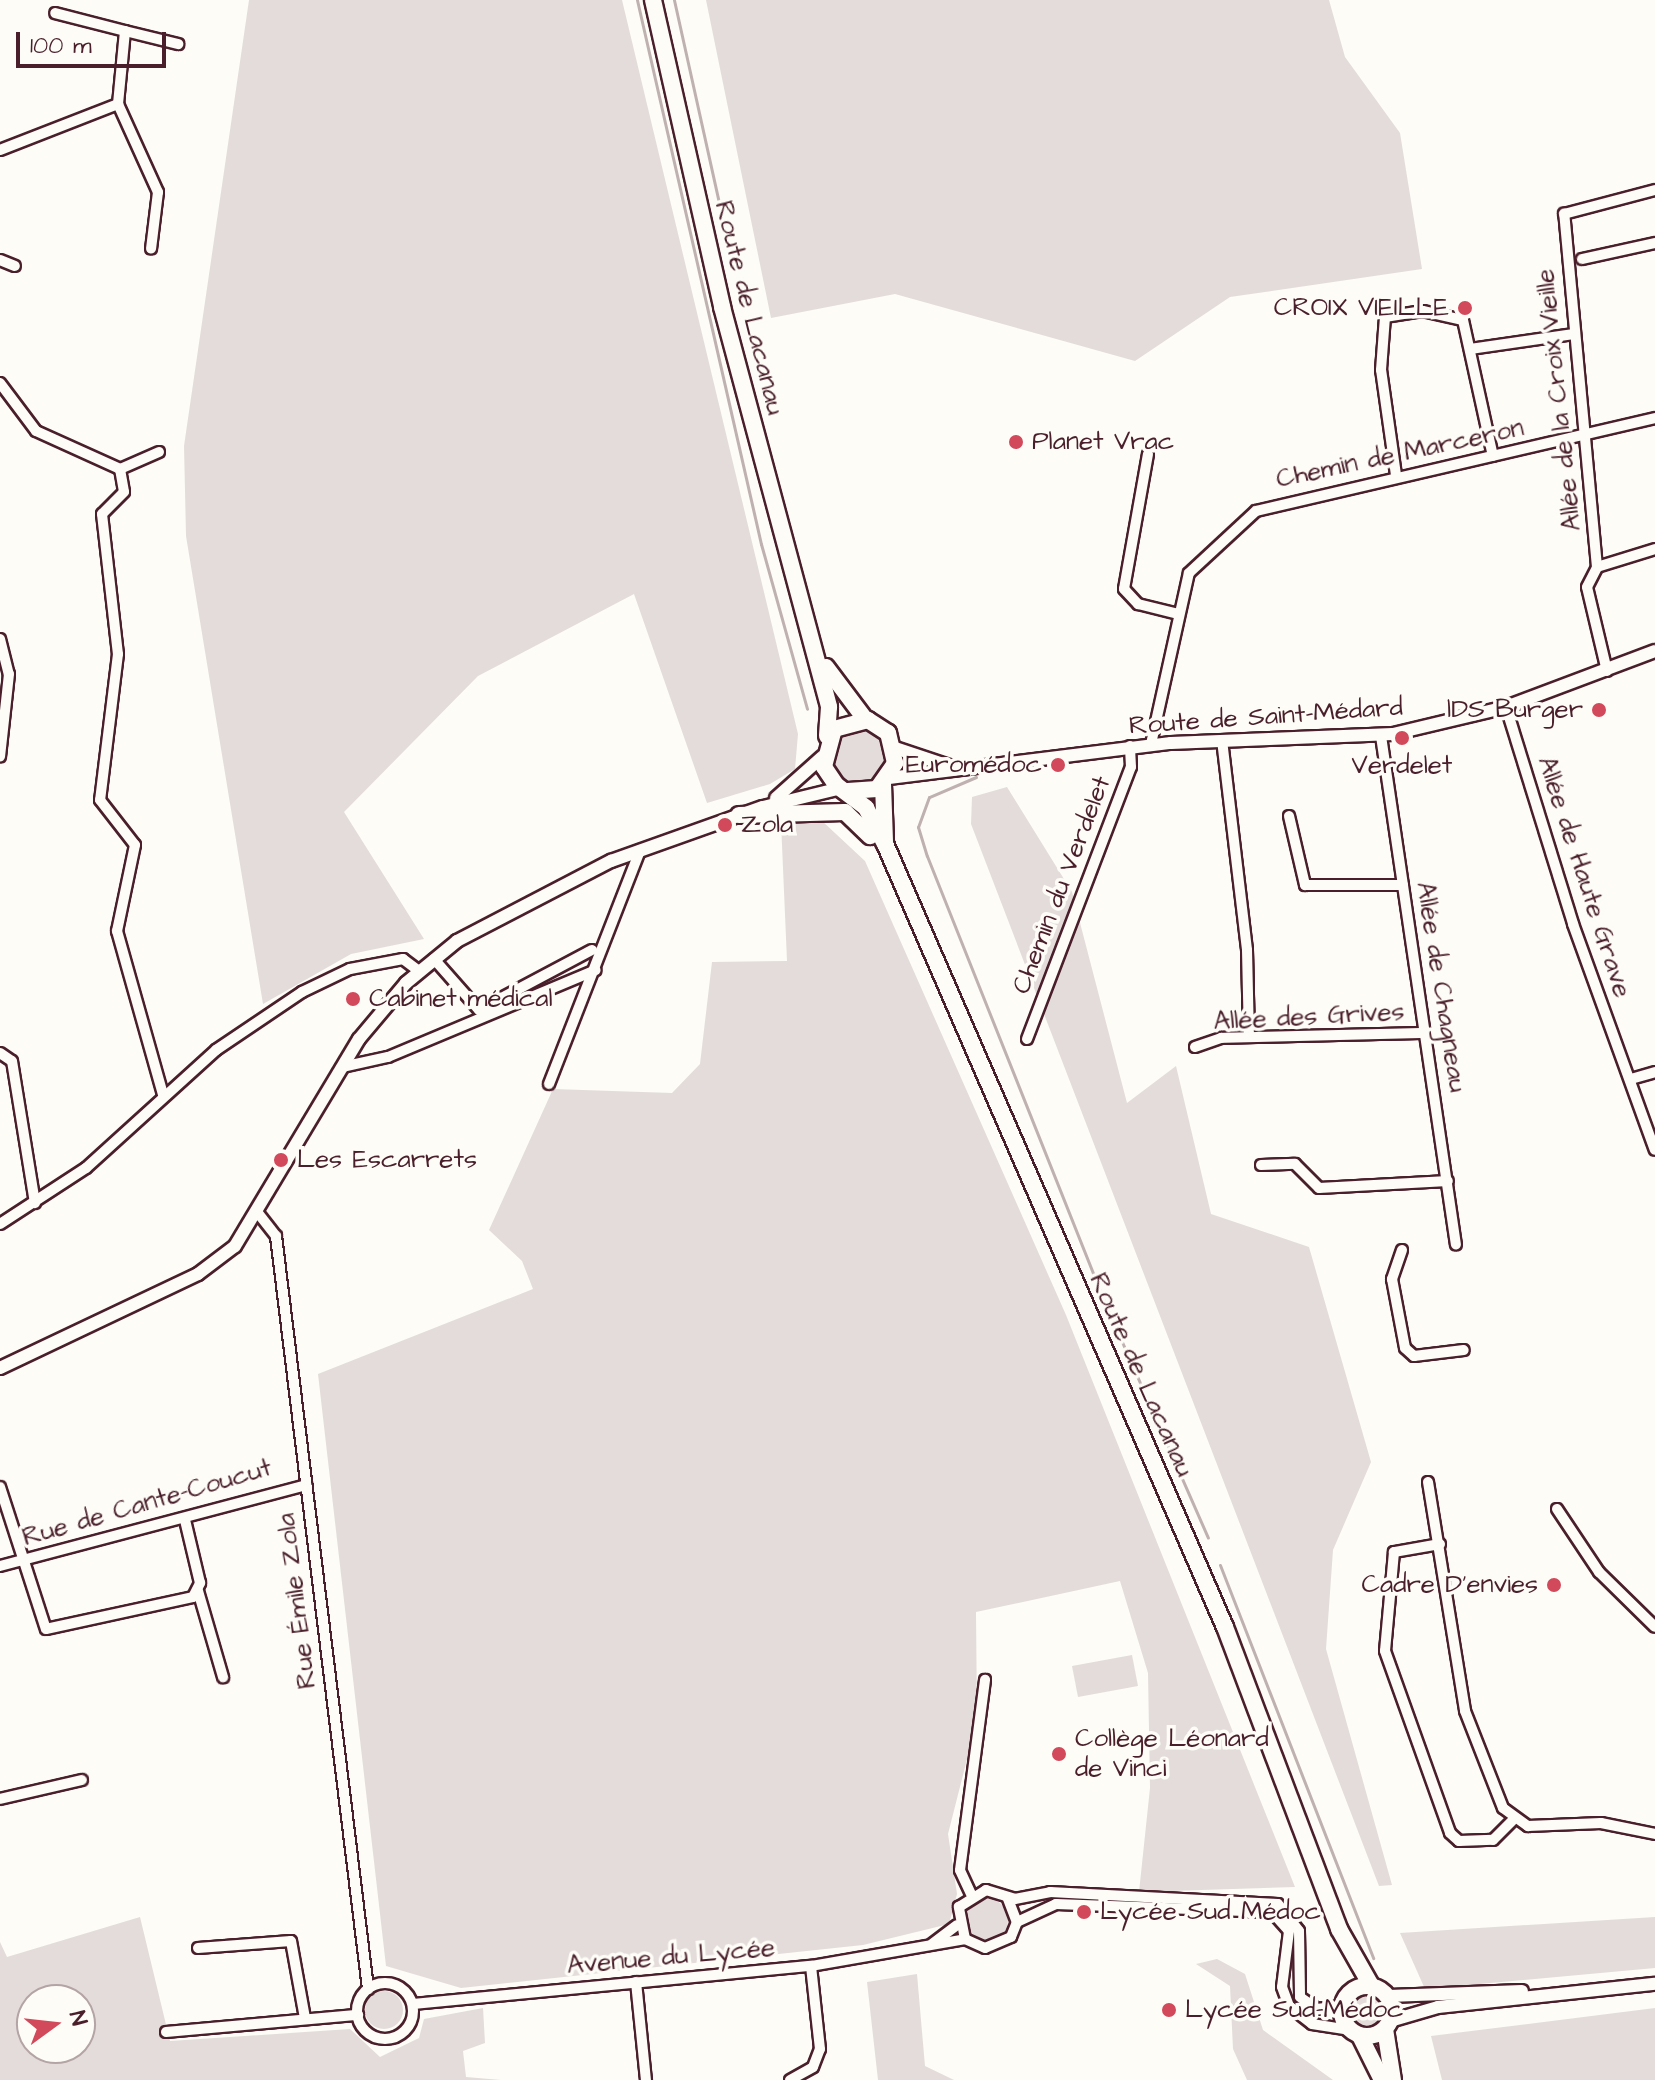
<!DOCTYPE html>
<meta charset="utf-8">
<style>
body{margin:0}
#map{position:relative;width:1655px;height:2080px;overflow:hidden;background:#fdfcf7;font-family:"Architects Daughter",sans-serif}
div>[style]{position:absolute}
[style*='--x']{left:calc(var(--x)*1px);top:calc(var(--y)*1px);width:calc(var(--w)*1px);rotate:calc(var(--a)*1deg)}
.green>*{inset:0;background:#e3dcda}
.round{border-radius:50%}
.stream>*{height:3px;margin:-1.5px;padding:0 1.5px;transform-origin:1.5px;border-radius:1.5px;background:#c0b1b1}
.roads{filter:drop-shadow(2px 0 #4a1f2b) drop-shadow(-2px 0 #4a1f2b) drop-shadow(0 2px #4a1f2b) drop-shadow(0 -2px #4a1f2b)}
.minor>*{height:10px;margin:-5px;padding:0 5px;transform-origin:5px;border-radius:5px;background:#fdfcf7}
.minor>.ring{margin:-5px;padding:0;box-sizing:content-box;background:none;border:10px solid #fdfcf7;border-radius:50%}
.tertiary>*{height:12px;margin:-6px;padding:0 6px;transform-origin:6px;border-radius:6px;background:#fdfcf7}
.primary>*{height:16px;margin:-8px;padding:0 8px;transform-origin:8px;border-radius:8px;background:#fdfcf7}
.primary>.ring{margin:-8px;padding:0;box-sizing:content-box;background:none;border:16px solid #fdfcf7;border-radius:50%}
.dots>*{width:22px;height:22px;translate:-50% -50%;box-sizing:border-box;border:4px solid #fdfcf7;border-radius:50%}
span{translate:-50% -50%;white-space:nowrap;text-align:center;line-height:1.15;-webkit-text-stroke:7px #fdfcf7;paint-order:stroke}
.street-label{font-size:26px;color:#4a1f2b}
.poi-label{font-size:26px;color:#4a1f2b}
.right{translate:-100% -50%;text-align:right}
.left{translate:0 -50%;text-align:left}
.north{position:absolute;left:16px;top:1984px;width:80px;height:80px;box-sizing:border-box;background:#fdfcf7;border:2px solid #b5a4a5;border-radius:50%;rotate:75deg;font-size:22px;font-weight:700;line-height:32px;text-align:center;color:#4a1f2b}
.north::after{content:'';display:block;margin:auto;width:28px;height:36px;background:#d1495b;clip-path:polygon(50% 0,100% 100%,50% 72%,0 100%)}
.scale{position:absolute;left:16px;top:32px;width:150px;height:36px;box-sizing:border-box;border:4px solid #4a1f2b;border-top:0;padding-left:10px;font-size:24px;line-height:28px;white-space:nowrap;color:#4a1f2b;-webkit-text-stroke:6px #fdfcf7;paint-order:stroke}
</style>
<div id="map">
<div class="green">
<div style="clip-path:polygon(249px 0,622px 0,798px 734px,795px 769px,770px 784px,707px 803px,634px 594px,478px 676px,344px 812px,424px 939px,351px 954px,263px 1004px,186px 536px,184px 446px)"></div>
<div style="clip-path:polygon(706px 0,1329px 0,1345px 57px,1400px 133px,1422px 269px,1230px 297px,1135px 361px,895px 294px,771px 318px)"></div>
<div style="clip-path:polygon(860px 725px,878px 731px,890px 757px,877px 781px,848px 785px,832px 771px,832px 740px)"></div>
<div style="clip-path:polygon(1007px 787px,1072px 892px,1127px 1103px,1176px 1066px,1211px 1214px,1309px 1247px,1371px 1462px,1333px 1550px,1326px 1649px,1392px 1885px,1379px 1886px,971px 824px,972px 797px)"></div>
<div style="clip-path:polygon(821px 820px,865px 861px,1066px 1315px,1295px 1887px,1139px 1892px,1150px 1788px,1148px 1673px,1120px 1581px,976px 1612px,977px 1720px,948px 1834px,957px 1894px,949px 1924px,863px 1945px,461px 1988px,386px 1966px,318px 1374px,533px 1289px,522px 1261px,489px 1230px,553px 1089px,672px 1093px,700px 1064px,712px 962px,787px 961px,781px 822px)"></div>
<div style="clip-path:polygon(1132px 1655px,1138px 1686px,1078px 1697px,1072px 1666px)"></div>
<div class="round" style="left:964px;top:1898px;width:44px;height:44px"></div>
<div style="clip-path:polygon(evenodd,140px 1917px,170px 2041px,350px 2029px,380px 2057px,419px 2038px,424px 2019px,483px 2008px,485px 2043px,463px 2051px,466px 2077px,501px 2080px,0 2080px,0 1942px,7px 1957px,140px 1917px,32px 2000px,80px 2000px,80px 2048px,32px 2048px,32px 2000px)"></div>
<div style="clip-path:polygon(1655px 1917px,1655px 1968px,1425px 1989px,1400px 1933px)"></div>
<div style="clip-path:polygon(1217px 1959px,1245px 1974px,1263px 2030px,1333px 2080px,1247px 2080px,1233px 2049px,1230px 1986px,1196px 1964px)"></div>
<div style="clip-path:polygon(917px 1974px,925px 2066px,954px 2080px,878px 2080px,867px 1982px)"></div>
<div class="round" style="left:365px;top:1991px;width:38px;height:38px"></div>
<div class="round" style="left:1348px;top:1994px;width:34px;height:34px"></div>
<div style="clip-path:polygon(1655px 2008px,1655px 2080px,1442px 2080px,1431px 2036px)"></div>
</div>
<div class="stream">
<div style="--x:637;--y:0;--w:558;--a:77.16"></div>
<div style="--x:761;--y:544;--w:171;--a:74.4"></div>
<div style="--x:674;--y:0;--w:245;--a:77.5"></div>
<div style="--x:976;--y:777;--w:51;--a:156.9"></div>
<div style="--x:929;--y:797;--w:32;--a:110"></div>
<div style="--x:918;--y:827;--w:30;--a:73"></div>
<div style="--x:927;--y:856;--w:471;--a:68.3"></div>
<div style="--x:1101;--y:1294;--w:266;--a:66.3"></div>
<div style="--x:1220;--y:1565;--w:422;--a:68.7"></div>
</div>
<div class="roads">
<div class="minor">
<div style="--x:125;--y:31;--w:55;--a:13.8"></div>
<div style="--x:118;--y:104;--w:97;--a:65.6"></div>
<div style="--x:158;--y:192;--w:57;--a:97"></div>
<div style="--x:0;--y:150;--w:127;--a:-21.3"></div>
<div style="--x:118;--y:104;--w:73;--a:-84.5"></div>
<div style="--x:125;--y:31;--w:72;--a:-165.6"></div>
<div style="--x:1582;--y:259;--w:75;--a:-12.4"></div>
<div style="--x:0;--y:260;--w:16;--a:22"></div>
<div style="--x:1470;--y:349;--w:105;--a:-8.2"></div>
<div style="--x:0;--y:383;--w:60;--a:53.1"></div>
<div style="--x:36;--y:431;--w:92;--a:24.3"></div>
<div style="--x:159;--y:452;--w:43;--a:156.4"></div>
<div style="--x:120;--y:469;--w:23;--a:80"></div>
<div style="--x:124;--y:492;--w:31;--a:135"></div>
<div style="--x:102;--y:514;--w:141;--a:83.5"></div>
<div style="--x:118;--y:654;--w:147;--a:97"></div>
<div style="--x:100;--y:800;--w:57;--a:52.1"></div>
<div style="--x:135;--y:845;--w:88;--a:101.8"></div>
<div style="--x:117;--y:931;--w:170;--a:74.3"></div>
<div style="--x:1148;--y:454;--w:137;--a:100.1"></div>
<div style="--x:1124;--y:589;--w:21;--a:47"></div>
<div style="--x:1138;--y:604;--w:38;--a:14"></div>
<div style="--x:1396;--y:475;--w:106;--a:-98.1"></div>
<div style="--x:1381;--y:370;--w:53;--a:-85.7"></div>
<div style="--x:1385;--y:317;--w:38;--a:-9"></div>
<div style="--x:1423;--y:311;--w:41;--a:12.7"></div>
<div style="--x:1463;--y:320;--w:139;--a:77.6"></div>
<div style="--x:1597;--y:567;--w:61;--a:-17.2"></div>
<div style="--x:0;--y:639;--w:36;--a:76"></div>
<div style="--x:9;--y:674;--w:83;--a:96.2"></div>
<div style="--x:1607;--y:671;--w:86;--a:-103.4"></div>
<div style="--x:1587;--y:587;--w:22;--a:-63"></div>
<div style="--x:1597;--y:567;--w:355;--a:-95.3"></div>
<div style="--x:1564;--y:214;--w:94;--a:-14.8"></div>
<div style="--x:1506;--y:707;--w:227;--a:72.8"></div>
<div style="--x:1573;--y:924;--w:240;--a:70.1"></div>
<div style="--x:1381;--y:736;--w:514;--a:81.62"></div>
<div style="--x:1222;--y:740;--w:211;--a:83.2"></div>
<div style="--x:1247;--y:950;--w:87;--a:88.7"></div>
<div style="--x:1151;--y:744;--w:175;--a:-77.5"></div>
<div style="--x:1189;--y:573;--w:91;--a:-42.8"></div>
<div style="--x:1256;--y:511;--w:410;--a:-13.1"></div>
<div style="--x:1289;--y:816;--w:71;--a:76.9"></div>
<div style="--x:1305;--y:885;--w:98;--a:0"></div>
<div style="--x:434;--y:959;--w:68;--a:48.6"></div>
<div style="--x:479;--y:1010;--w:128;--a:-28"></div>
<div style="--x:1027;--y:1039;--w:291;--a:-69.1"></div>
<div style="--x:1131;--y:767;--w:21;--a:-93"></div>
<div style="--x:1195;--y:1047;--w:28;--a:-19"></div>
<div style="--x:1221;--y:1038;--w:205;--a:-1.4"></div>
<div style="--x:0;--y:1053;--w:14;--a:34"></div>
<div style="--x:12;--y:1061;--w:144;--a:80.8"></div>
<div style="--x:342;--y:1067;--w:47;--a:-12.3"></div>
<div style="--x:388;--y:1057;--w:225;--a:-22.7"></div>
<div style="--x:1631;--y:1079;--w:25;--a:-16"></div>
<div style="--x:549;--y:1084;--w:251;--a:-68.7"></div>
<div style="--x:1261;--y:1165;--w:34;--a:-2"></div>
<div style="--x:1295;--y:1164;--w:34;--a:45"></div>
<div style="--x:1319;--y:1188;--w:129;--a:-3.1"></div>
<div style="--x:258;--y:1213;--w:29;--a:52"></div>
<div style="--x:276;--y:1236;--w:759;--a:83.03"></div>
<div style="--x:0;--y:1224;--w:103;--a:-33.1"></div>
<div style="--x:86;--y:1168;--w:176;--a:-42.2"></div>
<div style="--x:216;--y:1050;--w:104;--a:-34"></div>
<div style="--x:302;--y:992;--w:53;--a:-25.6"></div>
<div style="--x:350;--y:969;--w:54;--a:-10.7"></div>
<div style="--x:403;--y:959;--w:20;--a:37"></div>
<div style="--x:1402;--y:1250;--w:31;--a:109"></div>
<div style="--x:1392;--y:1279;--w:70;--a:79.3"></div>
<div style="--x:1405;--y:1348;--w:12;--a:42"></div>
<div style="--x:1414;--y:1356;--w:50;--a:-6.8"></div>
<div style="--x:1428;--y:1482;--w:232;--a:80.8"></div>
<div style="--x:1465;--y:1711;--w:104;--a:68.6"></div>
<div style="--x:1503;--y:1808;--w:31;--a:36"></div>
<div style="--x:1528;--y:1826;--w:73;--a:-2.4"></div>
<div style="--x:1601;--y:1823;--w:55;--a:11.5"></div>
<div style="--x:0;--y:1487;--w:149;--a:72.1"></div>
<div style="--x:46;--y:1629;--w:150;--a:-12.3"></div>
<div style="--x:193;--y:1597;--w:16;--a:-63"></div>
<div style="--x:200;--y:1583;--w:65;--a:-103.4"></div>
<div style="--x:1557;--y:1509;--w:76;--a:56.3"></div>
<div style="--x:1599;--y:1572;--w:78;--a:44.5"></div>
<div style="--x:1440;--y:1544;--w:47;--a:170.1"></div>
<div style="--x:1394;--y:1552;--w:99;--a:95.2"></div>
<div style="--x:1385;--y:1651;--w:193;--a:70.3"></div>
<div style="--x:1450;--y:1833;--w:12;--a:42"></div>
<div style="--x:1459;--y:1841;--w:34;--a:-2"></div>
<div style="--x:1493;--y:1840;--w:30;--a:-45"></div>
<div style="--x:0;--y:1566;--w:317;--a:-14.8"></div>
<div style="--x:198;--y:1591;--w:90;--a:73.8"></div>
<div style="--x:0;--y:1799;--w:84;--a:-13"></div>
<div style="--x:971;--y:1894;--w:26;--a:-115"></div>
<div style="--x:960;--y:1870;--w:192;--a:-82.5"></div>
<div style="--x:1008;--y:1899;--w:25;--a:69"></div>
<div style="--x:1017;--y:1922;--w:16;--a:112"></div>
<div style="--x:1011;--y:1937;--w:28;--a:157"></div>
<div style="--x:985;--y:1948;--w:22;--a:-156"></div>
<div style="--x:965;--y:1939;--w:33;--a:-101"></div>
<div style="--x:959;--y:1907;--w:32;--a:-32"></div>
<div style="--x:986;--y:1890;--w:30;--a:17"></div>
<div style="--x:1015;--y:1899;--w:36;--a:-11"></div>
<div style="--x:1050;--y:1892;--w:228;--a:3"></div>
<div style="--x:1278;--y:1904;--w:34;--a:52"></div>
<div style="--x:1299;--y:1931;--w:66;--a:89.1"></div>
<div style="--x:1300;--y:1997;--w:21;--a:35"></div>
<div style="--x:1317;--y:2009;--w:24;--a:-7"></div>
<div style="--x:1017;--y:1922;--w:43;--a:-24.8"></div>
<div style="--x:1056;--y:1904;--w:216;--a:2.1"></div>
<div style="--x:1272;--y:1912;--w:25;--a:48"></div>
<div style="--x:1289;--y:1931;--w:56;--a:97.1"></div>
<div style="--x:1282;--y:1987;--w:20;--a:70"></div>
<div style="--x:1289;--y:2006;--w:29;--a:38"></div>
<div style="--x:1312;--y:2024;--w:36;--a:9"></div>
<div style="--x:932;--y:1944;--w:31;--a:-37"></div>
<div style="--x:198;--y:1948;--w:93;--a:-4.3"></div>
<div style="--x:291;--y:1941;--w:78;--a:79.7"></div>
<div style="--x:636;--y:1982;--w:99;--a:84.2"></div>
<div class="ring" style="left:357px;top:1983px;width:46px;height:46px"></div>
<div style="--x:413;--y:2004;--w:400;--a:-5.5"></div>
<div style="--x:811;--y:1966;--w:156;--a:-9.9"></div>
<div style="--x:166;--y:2032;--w:193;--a:-5.1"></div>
<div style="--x:790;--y:2080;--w:26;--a:-29"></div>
<div style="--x:813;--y:2067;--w:19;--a:-69"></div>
<div style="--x:820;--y:2049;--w:83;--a:-96.2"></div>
</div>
<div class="tertiary">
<div style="--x:895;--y:748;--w:60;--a:18.4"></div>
<div style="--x:889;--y:778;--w:284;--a:-7.1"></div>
<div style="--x:1171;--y:743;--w:222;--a:-2.3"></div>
<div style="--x:1393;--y:734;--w:116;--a:-13.4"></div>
<div style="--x:1506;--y:707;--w:159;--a:-20.6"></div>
<div style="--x:776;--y:798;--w:62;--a:-41.7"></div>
<div style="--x:0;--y:1368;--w:219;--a:-25.4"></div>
<div style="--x:198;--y:1274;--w:46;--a:-37.1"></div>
<div style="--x:235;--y:1246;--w:241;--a:-59.1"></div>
<div style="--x:359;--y:1039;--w:73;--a:-50"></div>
<div style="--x:406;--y:983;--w:66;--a:-39.5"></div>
<div style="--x:457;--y:941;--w:174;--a:-27.5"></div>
<div style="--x:611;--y:861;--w:161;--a:-19.6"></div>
<div style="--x:763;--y:807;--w:80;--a:-13.7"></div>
<div style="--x:1389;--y:1996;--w:133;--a:-2.2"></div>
<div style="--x:1390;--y:2021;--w:50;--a:-16.3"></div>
<div style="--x:1438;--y:2007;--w:218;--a:-6.1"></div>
</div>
<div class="primary">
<div style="--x:653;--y:0;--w:315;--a:77.3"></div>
<div style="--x:722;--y:307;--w:414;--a:75"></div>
<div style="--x:829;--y:707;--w:29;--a:94"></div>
<div style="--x:826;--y:667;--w:65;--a:53.1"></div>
<div style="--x:883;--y:784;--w:57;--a:88"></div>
<div style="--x:848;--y:791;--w:29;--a:-4"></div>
<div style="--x:877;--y:789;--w:32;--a:-55"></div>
<div style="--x:895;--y:763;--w:31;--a:-103"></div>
<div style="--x:888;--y:733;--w:24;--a:-147"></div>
<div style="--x:868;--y:720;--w:35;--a:165"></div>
<div style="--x:834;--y:729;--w:39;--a:105"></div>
<div style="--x:824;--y:767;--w:22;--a:56"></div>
<div style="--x:836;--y:785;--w:38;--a:37"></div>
<div style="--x:866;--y:808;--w:43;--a:62.2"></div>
<div style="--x:886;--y:846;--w:851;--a:66.54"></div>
<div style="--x:1225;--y:1627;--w:323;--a:69.3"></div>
<div style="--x:1339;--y:1929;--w:67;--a:60.4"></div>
<div style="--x:739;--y:815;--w:106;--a:-1.6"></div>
<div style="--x:845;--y:812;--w:35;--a:44"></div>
<div class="ring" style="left:1342px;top:1986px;width:34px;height:34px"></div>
<div style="--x:1385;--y:2029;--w:52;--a:81.1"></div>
<div style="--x:1360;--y:2036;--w:49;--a:63.4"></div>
</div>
</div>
<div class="dots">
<div style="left:1465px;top:308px;background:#d1495b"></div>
<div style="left:1016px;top:442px;background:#d1495b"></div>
<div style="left:1599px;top:710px;background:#d1495b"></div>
<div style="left:1402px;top:738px;background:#d1495b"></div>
<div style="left:1058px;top:765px;background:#d1495b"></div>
<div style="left:725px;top:825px;background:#d1495b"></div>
<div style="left:353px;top:999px;background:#d1495b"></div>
<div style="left:281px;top:1160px;background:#d1495b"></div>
<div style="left:1554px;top:1585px;background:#d1495b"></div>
<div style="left:1059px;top:1754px;background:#d1495b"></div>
<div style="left:1084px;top:1912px;background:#d1495b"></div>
<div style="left:1169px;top:2010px;background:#d1495b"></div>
</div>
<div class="street-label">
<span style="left:749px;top:308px;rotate:76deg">Route de Lacanau</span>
<span style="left:1559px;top:400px;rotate:-96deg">Allée de la Croix Vieille</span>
<span style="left:1400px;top:454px;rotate:-12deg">Chemin de Marceron</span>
<span style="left:1266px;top:717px;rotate:-4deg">Route de Saint-Médard</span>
<span style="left:1584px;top:877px;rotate:72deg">Allée de Haute Grave</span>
<span style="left:1062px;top:885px;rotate:-69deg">Chemin du Verdelet</span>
<span style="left:1441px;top:987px;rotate:81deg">Allée de Chagneau</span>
<span style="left:1309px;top:1017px;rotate:-3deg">Allée des Grives</span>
<span style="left:1141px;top:1375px;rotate:66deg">Route de Lacanau</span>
<span style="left:147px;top:1503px;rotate:-16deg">Rue de Cante-Coucut</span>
<span style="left:297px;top:1601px;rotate:-97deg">Rue Émile Zola</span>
<span style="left:671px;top:1957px;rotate:-5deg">Avenue du Lycée</span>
</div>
<div class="poi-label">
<span class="right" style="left:1449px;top:308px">CROIX VIEILLE</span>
<span class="left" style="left:1032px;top:442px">Planet Vrac</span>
<span class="right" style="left:1583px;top:710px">lDS Burger</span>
<span class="right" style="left:1042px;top:765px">Euromédoc</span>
<span style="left:1402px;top:766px">Verdelet</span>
<span class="left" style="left:741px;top:825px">Zola</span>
<span class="left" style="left:369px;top:999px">Cabinet médical</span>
<span class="left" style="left:297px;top:1160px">Les Escarrets</span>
<span class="right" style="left:1538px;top:1585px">Cadre D'envies</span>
<span class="left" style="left:1075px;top:1754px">Collège Léonard<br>de Vinci</span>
<span class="left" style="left:1100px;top:1912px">Lycée Sud Médoc</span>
<span class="left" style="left:1185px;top:2010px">Lycée Sud-Médoc</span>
</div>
<div class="north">N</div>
<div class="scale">100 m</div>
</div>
